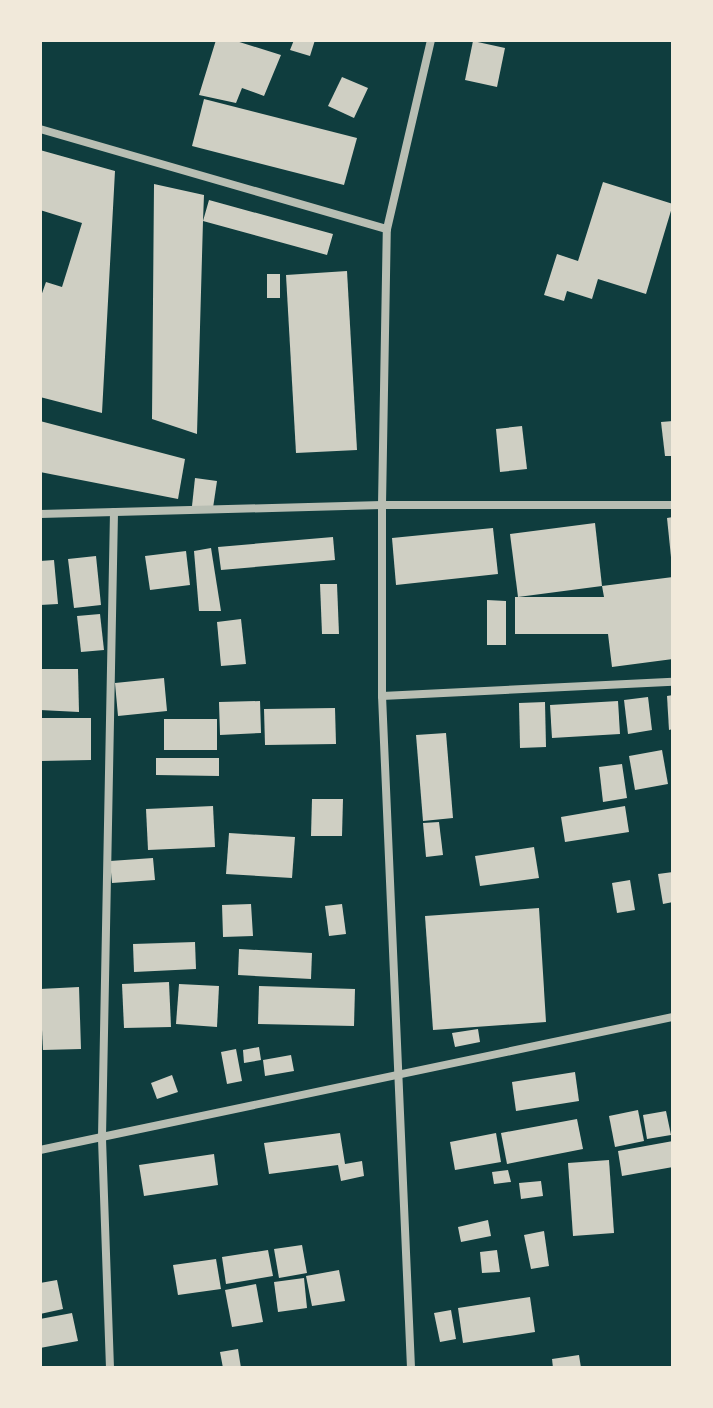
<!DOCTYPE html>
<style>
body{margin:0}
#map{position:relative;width:713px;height:1408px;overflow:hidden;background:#0f3d3e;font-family:Lato,sans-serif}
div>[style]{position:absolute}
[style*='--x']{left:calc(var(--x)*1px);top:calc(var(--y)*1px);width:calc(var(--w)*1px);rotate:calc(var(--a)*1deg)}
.building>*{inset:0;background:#cfcfc3}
.minor>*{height:8px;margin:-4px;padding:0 4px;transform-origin:4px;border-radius:4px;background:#b8beb3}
span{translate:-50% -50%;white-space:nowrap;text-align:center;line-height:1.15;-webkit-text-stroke:6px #f1e9da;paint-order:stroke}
.frame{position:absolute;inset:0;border:42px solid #f1e9da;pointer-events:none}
</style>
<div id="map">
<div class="building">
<div style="clip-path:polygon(216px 40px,233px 40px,281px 55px,264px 96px,242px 88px,236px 103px,199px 95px)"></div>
<div style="clip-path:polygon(294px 40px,315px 40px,310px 56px,290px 50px)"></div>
<div style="clip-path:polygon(473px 41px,505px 48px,497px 87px,465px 80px)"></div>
<div style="clip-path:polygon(342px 77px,368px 88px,354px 118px,328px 106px)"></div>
<div style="clip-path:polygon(204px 99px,357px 138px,344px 185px,192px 146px)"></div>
<div style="clip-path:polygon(40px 150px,115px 171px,102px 413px,40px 397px,40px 299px,46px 282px,62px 287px,82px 223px,40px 210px)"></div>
<div style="clip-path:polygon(603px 182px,673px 204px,646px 294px,598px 279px,592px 299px,567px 291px,564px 301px,544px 295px,557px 254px,578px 261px)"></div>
<div style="clip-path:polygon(154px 184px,204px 195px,203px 221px,209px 200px,333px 234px,327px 255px,203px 221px,197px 434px,152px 419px)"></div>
<div style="clip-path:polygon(347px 271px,357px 450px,296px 453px,286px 275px)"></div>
<div style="clip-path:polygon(267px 274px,280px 274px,280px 298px,267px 298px)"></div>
<div style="clip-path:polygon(40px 421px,185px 459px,178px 499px,40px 472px)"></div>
<div style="clip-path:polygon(673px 421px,673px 456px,665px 456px,661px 422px)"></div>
<div style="clip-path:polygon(522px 426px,527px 469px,500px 472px,496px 429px)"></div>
<div style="clip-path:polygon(195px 478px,217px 481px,213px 508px,192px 506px)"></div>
<div style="clip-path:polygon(673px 517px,673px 557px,671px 557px,667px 518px)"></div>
<div style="clip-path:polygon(595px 523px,602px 586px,518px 597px,510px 534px)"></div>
<div style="clip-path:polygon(493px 528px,498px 574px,396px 585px,392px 538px)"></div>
<div style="clip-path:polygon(333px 537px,335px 560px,221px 570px,218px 547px)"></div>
<div style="clip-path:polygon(211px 548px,221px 611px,199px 611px,194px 551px)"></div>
<div style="clip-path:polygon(186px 551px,190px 585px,150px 590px,145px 556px)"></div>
<div style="clip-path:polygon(96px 556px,101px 605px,74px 608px,68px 559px)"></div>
<div style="clip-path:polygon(54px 560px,58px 604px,40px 605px,40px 561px)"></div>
<div style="clip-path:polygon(673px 577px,673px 659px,612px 667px,608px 634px,515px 634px,515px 597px,604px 597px,602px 586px)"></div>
<div style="clip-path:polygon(320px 584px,337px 584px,339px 634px,322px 634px)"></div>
<div style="clip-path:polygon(487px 600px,506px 601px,506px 645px,487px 645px)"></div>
<div style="clip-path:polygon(100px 614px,104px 650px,81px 652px,77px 616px)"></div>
<div style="clip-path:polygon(241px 619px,246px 664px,221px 666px,217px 622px)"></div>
<div style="clip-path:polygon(40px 669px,78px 669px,79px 712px,40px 710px)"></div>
<div style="clip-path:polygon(164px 678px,167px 711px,118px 716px,115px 683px)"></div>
<div style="clip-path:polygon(673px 695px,673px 729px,669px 730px,667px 696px)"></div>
<div style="clip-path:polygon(648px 697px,652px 730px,628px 734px,624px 700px)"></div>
<div style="clip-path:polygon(260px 701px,261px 733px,220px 735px,219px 702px)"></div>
<div style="clip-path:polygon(618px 701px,620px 734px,552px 738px,550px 705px)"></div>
<div style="clip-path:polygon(545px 702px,546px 747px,520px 748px,519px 703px)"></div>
<div style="clip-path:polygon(335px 708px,336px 744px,265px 745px,264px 709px)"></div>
<div style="clip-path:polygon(40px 718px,91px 718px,91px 760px,40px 761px)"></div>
<div style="clip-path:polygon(164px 719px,217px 719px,217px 750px,164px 750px)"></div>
<div style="clip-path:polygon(446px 733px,453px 818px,423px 821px,416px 735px)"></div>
<div style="clip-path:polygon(662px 750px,668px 784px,635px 790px,629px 756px)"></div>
<div style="clip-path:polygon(156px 758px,219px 758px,219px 776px,156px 775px)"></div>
<div style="clip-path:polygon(622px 764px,627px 798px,603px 802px,599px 767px)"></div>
<div style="clip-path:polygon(312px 799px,343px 799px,342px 836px,311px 836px)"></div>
<div style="clip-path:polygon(213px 806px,215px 847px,148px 850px,146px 809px)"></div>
<div style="clip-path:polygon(625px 806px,629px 832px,565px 842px,561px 817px)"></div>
<div style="clip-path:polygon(439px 822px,443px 855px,426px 857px,423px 823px)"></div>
<div style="clip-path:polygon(229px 833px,295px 837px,292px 878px,226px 874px)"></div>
<div style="clip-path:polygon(534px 847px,539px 878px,480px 886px,475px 856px)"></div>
<div style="clip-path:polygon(153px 858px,155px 880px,112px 883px,110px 861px)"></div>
<div style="clip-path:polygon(673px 872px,673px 902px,663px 904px,658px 874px)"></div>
<div style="clip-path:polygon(630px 880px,635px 910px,617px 913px,612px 883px)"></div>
<div style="clip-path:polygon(251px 904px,253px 936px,223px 937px,222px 905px)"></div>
<div style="clip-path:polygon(342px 904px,346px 934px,329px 936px,325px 906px)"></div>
<div style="clip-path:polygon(539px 908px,546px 1022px,433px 1030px,425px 916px)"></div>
<div style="clip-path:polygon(195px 942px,196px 969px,134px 972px,133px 944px)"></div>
<div style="clip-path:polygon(239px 949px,312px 953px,311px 979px,238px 975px)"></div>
<div style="clip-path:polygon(169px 982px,171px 1027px,124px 1028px,122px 984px)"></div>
<div style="clip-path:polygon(179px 984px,219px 986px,217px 1027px,176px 1024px)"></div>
<div style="clip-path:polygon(259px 986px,355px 989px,354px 1026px,258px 1024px)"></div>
<div style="clip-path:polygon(79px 987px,81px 1049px,43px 1050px,40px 989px)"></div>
<div style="clip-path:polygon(478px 1029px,480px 1042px,455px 1047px,452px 1033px)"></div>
<div style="clip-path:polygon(259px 1047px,261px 1060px,244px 1063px,243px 1050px)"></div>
<div style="clip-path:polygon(236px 1049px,242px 1081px,227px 1084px,221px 1052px)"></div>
<div style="clip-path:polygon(291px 1055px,294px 1071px,265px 1076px,263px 1060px)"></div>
<div style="clip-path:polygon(575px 1072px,579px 1101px,516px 1111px,512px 1082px)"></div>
<div style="clip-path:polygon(172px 1075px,178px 1092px,157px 1099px,151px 1083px)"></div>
<div style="clip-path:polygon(638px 1110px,644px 1141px,615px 1147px,609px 1116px)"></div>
<div style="clip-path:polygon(666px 1111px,671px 1135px,647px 1139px,643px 1115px)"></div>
<div style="clip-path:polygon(577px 1119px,583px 1149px,507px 1164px,501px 1133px)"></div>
<div style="clip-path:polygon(340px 1133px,345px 1164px,362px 1161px,364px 1176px,341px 1181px,338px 1165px,269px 1174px,264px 1143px)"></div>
<div style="clip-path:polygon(496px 1133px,501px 1162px,455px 1170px,450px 1142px)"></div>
<div style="clip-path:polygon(673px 1141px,673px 1167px,622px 1176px,618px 1151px)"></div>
<div style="clip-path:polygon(214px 1154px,218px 1185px,144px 1196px,139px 1165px)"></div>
<div style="clip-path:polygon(609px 1160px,614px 1233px,573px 1236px,568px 1163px)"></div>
<div style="clip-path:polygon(508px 1170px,511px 1182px,494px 1184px,492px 1172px)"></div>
<div style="clip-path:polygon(541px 1181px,543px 1196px,521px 1199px,519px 1183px)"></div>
<div style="clip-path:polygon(488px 1220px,491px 1236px,461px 1242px,458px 1227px)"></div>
<div style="clip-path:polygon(544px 1231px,549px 1266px,531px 1269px,524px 1235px)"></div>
<div style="clip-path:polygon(302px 1245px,307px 1273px,279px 1278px,274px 1249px)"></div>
<div style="clip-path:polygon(268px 1250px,273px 1276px,226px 1284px,222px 1257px)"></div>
<div style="clip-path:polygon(497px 1250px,500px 1272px,482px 1273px,480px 1252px)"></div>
<div style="clip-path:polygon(216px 1259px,221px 1289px,178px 1295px,173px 1265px)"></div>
<div style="clip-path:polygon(339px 1270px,345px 1301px,312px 1306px,306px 1276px)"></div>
<div style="clip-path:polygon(304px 1278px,307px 1308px,278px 1312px,274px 1282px)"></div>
<div style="clip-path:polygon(57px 1280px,63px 1309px,40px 1314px,40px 1283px)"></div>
<div style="clip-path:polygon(256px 1284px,263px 1322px,232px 1327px,225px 1290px)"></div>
<div style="clip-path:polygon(530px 1297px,535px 1332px,463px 1343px,458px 1308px)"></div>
<div style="clip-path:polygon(451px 1310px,456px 1339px,440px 1342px,434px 1313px)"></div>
<div style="clip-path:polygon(72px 1313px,78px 1341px,40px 1348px,40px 1319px)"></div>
<div style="clip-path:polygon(238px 1349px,241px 1368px,223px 1368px,220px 1352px)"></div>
<div style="clip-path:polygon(579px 1355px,581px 1368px,553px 1368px,552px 1359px)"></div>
</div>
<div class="minor">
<div style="--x:40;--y:129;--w:361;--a:16.1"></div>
<div style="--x:40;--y:514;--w:342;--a:-1.5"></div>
<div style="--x:382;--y:505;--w:291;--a:0"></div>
<div style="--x:382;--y:696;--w:291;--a:-2.8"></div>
<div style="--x:40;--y:1150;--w:647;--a:-11.87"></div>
<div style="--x:110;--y:1368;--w:231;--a:-92"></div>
<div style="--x:102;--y:1137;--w:625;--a:-88.9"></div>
<div style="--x:411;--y:1368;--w:673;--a:-92.47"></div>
<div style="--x:382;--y:696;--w:191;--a:-90"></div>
<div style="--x:382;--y:505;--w:276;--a:-89"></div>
<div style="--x:387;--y:229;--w:194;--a:-76.9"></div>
</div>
<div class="frame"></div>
</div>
